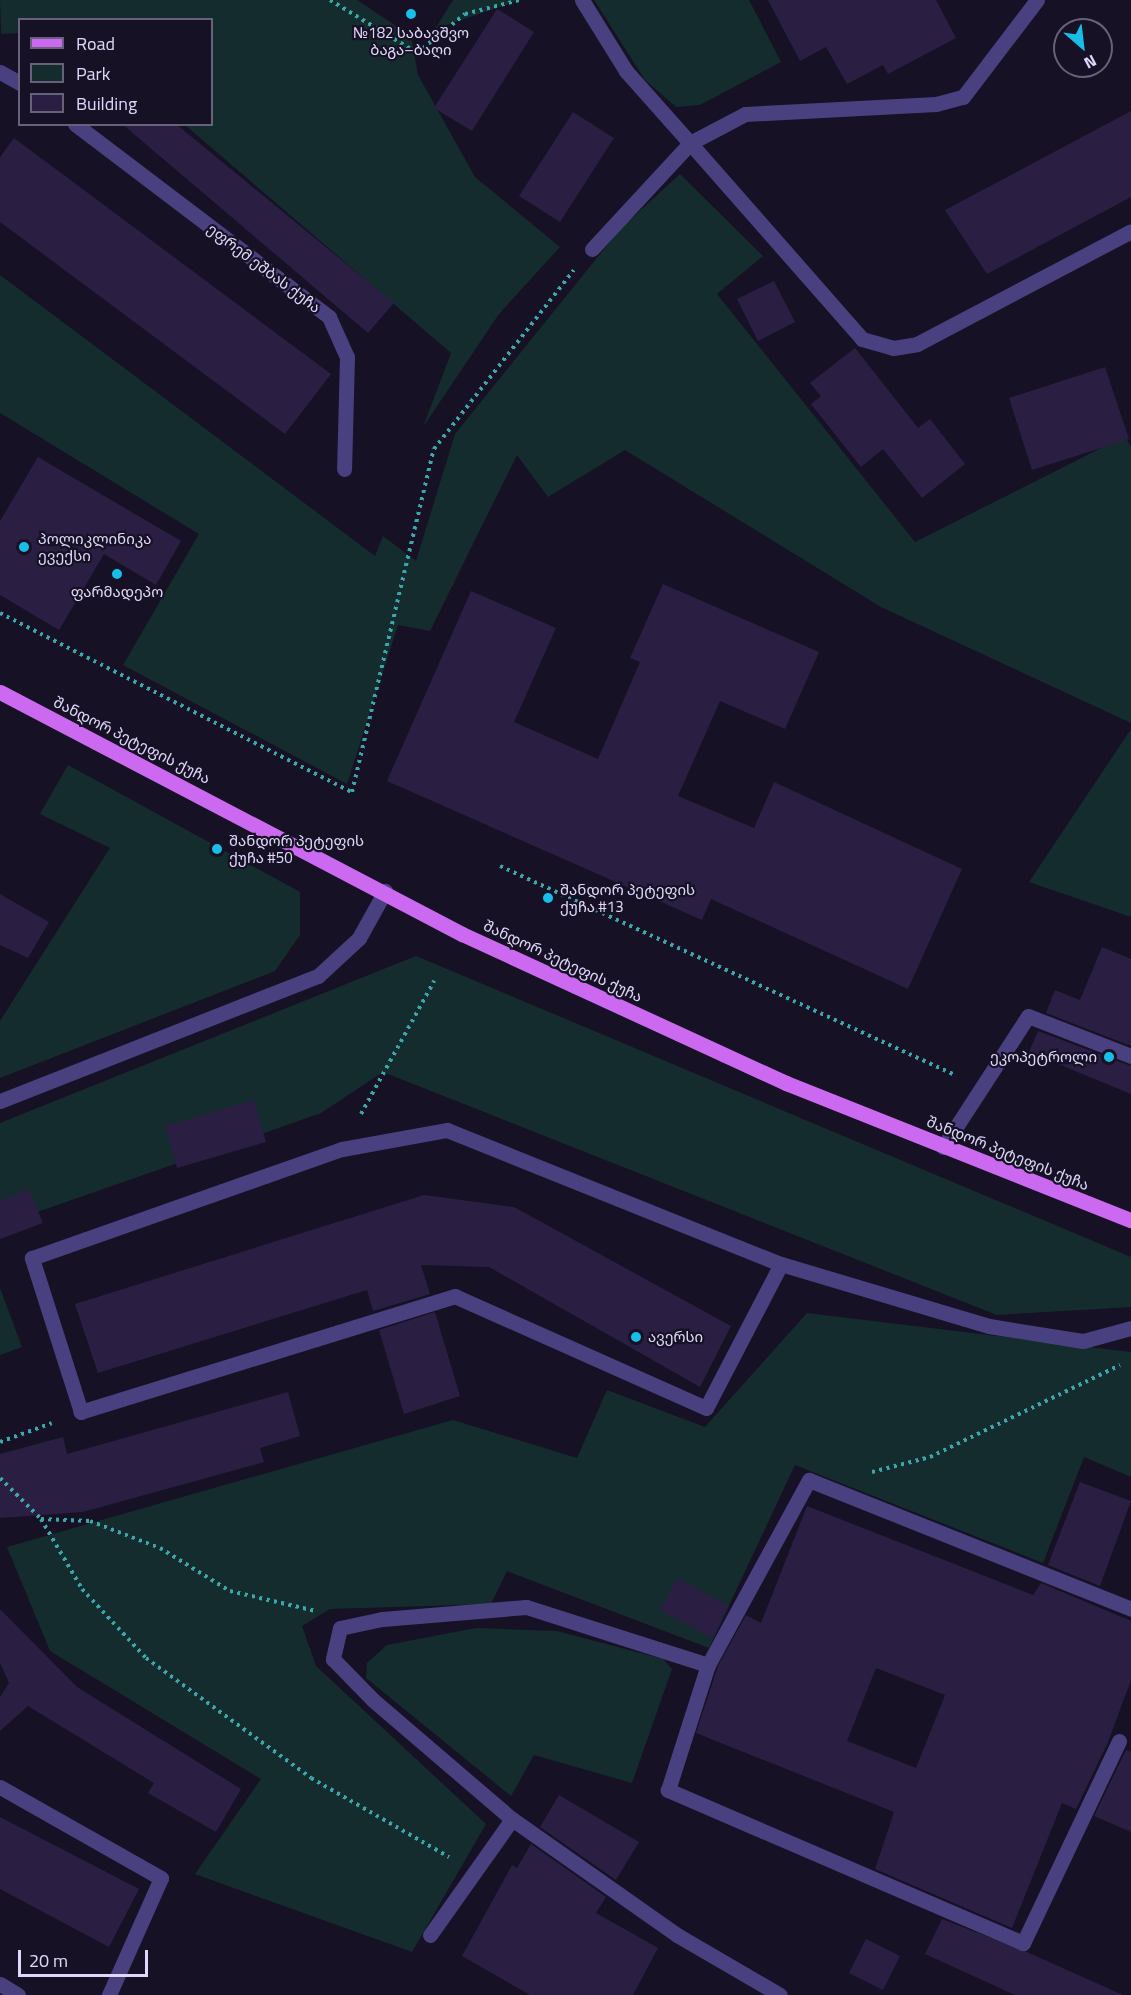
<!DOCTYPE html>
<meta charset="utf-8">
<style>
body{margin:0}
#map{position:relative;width:1131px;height:1995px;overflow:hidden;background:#161124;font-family:"Titillium Web","Noto Sans Georgian",sans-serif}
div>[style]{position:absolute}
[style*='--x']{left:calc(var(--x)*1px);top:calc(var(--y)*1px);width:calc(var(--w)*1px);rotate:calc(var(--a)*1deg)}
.green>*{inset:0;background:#152c2e}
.building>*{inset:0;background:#2a1f43}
.path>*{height:4px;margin-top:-2px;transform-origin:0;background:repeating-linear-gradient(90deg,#3ba7ac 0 3px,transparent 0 7.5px)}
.minor>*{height:15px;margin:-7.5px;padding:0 7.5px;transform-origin:7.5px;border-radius:7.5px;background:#49407f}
.major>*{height:15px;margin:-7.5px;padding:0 7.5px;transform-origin:7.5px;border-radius:7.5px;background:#cc69f1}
.dots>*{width:16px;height:16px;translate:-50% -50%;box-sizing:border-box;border:3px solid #161124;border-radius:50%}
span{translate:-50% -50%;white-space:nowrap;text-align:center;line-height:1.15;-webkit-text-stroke:4.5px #161124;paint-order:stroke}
.poi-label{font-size:15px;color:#e0d8fb}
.left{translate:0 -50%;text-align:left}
.right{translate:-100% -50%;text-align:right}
.street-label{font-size:15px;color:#e0d8fb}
.legend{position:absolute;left:18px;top:18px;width:195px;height:108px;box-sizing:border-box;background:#161124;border:2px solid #67617a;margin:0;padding:8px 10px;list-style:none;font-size:18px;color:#e0d8fb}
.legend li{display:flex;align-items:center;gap:12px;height:30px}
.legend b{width:30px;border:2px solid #67617a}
.north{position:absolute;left:1053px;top:18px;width:60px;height:60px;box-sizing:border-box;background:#161124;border:2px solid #67617a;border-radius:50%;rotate:152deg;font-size:16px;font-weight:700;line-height:24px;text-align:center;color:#e0d8fb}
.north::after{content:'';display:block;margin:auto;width:21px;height:27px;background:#16bee9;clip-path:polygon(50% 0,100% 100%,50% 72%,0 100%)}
.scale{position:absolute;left:18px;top:1950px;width:130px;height:27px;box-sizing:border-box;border:3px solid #e0d8fb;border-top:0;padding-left:8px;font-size:18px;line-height:21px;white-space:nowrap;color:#e0d8fb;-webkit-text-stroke:4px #161124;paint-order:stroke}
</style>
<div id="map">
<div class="green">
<div style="clip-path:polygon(0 0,357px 0,411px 36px,418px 75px,475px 177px,560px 247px,499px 314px,423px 427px,451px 353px,185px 125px,212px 124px,212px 20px,20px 20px,19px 33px,1px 34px)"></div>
<div style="clip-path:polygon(453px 0,520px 0,435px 29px)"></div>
<div style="clip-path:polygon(594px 0,749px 0,781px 62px,700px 105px,676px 107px,645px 80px)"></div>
<div style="clip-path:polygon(680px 174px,763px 256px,717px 294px,915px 542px,1125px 436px,1131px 447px,1131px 723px,881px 607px,625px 450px,548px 497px,517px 455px,430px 631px,398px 625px,347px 784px,123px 665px,199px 534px,0 413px,0 275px,375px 556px,383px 536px,416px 561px,455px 434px,621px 228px)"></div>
<div style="clip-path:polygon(1131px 729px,1131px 917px,1029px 882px)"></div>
<div style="clip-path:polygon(68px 765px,300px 892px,300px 935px,275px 971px,0 1078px,0 1021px,110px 848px,40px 814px)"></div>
<div style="clip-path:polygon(416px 956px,1131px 1257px,1131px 1307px,997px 1315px,383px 1072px,321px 1113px,0 1225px,0 1123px)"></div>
<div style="clip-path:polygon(0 1288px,22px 1347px,0 1355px)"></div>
<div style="clip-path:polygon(807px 1313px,1131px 1352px,1131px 1477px,1084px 1457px,1043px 1563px,795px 1465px,709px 1648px,507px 1571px,491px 1604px,330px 1609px,302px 1626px,316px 1666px,486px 1824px,412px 1952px,195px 1874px,261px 1779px,50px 1651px,7px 1547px,453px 1420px,577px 1458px,607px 1390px,705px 1427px)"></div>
<div style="clip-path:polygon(476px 1628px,557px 1631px,663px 1659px,672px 1669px,632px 1783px,534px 1755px,511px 1796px,366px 1678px,367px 1663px,387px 1645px)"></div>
</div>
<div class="building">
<div style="clip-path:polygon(768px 0,936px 0,956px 38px,888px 74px,883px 65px,847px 84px,826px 47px,800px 61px)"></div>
<div style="clip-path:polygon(497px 9px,534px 32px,472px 131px,434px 108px)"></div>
<div style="clip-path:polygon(1131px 111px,1131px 197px,987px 274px,945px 210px)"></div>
<div style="clip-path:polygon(573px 112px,614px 138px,560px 222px,519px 196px)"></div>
<div style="clip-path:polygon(122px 124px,176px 124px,394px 303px,368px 333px)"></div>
<div style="clip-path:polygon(14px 138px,331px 374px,285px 434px,0 222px,0 157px)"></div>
<div style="clip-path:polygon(774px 281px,795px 322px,758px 341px,737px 299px)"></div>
<div style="clip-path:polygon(855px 348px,918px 428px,930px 419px,965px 464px,922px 498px,883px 449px,861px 467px,811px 404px,821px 396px,810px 383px)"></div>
<div style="clip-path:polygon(1105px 367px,1129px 439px,1032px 470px,1009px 398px)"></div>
<div style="clip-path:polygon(38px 457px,181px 541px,156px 585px,104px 554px,59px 630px,0 595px,0 521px)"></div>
<div style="clip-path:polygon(663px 584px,819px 652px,785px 729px,720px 701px,678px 796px,754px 828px,774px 782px,962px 869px,908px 989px,711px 899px,702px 920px,387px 781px,471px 591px,556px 628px,514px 722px,598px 759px,640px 662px,630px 658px)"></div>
<div style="clip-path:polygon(0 894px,49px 922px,28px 958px,0 945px)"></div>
<div style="clip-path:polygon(1102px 947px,1131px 959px,1131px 1046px,1046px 1013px,1055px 990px,1080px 1000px)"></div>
<div style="clip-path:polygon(1038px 1031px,1131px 1066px,1131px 1094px,1029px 1052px)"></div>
<div style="clip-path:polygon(254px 1100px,266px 1142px,177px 1168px,165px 1126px)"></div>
<div style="clip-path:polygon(29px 1189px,43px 1223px,0 1239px,0 1201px)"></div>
<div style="clip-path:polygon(424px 1195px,514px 1207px,731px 1326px,700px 1387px,489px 1267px,421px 1265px,430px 1294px,373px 1311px,367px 1290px,98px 1373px,75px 1304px)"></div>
<div style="clip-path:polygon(435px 1312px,460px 1396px,404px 1414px,379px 1330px)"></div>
<div style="clip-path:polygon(288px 1392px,300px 1436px,260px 1448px,264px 1462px,83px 1512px,0 1518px,0 1454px,63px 1437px,67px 1454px)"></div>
<div style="clip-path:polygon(1080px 1482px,1131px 1501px,1100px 1586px,1048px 1565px)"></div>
<div style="clip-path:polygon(evenodd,807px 1506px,1033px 1595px,1041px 1583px,1131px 1621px,1131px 1680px,1108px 1742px,1076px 1809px,1062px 1803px,1012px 1928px,875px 1869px,894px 1812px,696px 1733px,718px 1666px,746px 1615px,761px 1623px,807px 1506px,876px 1668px,945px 1695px,916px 1768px,847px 1741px,876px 1668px)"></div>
<div style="clip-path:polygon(677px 1578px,729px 1606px,712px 1638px,660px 1610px)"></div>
<div style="clip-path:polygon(0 1609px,77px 1687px,241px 1789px,216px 1832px,148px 1793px,154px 1783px,28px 1706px,0 1731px,0 1697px,9px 1683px,0 1663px)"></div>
<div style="clip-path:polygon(1126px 1750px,1131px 1752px,1131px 1832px,1094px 1816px)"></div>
<div style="clip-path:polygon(559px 1795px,639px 1842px,616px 1880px,540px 1827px)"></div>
<div style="clip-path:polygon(0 1817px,139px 1889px,109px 1947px,0 1889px)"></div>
<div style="clip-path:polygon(531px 1844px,606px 1897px,596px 1913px,658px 1948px,633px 1995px,530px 1995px,462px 1956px,512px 1865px,517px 1868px)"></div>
<div style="clip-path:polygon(942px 1919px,1027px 1952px,1123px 1995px,1015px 1995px,925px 1954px)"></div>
<div style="clip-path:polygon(866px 1939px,900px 1956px,883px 1990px,849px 1973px)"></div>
</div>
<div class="path">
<div style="--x:330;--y:0;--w:102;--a:31.3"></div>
<div style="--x:417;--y:53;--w:62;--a:-39.1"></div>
<div style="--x:465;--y:14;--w:57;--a:-14.3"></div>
<div style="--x:0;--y:613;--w:395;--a:27"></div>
<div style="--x:352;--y:792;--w:353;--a:-76.6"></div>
<div style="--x:434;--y:449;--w:227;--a:-52"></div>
<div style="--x:500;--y:866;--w:501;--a:24.67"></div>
<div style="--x:361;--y:1114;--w:152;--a:-61.2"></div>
<div style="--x:0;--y:1442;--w:55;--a:-20.1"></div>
<div style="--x:872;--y:1472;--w:60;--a:-14.5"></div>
<div style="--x:930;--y:1457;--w:211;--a:-25.8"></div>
<div style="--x:0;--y:1478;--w:58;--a:45"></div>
<div style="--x:41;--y:1519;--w:81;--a:59.6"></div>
<div style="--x:82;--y:1589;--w:94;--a:47.2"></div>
<div style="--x:146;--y:1658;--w:204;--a:36"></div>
<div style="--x:311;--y:1778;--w:159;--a:29.8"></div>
<div style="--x:41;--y:1519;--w:49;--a:2.3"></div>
<div style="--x:90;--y:1521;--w:75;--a:21.1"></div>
<div style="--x:160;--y:1548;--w:82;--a:31.6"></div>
<div style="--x:230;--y:1591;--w:88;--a:13.1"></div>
</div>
<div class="minor">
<div style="--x:582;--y:0;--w:84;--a:58.2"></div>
<div style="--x:626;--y:71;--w:96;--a:48.4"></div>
<div style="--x:690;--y:143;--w:62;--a:-27.8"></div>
<div style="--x:745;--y:114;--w:191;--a:-3"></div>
<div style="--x:936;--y:104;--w:28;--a:-15"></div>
<div style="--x:963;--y:97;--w:122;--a:-52.7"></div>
<div style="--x:0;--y:72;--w:23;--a:29"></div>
<div style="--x:75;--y:124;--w:319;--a:37.2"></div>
<div style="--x:329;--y:317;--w:44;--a:65.8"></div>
<div style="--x:347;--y:357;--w:112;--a:91.5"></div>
<div style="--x:592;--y:249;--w:144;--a:-47.2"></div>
<div style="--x:690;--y:143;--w:261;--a:48.7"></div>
<div style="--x:862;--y:339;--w:32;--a:16"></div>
<div style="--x:893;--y:348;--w:24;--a:-9"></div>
<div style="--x:917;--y:344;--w:242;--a:-27.8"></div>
<div style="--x:0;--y:1101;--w:342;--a:-21.5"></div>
<div style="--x:318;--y:976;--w:56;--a:-42.8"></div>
<div style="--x:359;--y:938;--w:54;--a:-61"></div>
<div style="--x:943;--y:1147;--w:156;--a:-57"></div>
<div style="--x:1028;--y:1016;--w:110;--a:21.2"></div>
<div style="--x:781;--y:1264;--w:162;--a:117.5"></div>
<div style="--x:706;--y:1408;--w:275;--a:-156"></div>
<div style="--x:455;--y:1296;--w:392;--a:162.8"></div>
<div style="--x:81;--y:1412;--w:162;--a:-107.7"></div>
<div style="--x:32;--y:1258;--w:329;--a:-19.4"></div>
<div style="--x:342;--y:1149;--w:107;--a:-10.3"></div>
<div style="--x:447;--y:1130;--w:360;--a:21.9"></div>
<div style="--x:781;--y:1264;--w:217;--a:16.6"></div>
<div style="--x:989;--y:1326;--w:95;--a:9.1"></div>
<div style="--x:1083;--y:1341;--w:50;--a:-15.2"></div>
<div style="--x:708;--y:1665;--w:191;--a:-162.3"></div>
<div style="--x:526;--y:1607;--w:144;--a:175.2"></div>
<div style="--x:382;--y:1619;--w:43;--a:167.9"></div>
<div style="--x:340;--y:1628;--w:32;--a:103"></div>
<div style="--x:333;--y:1659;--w:57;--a:45.7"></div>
<div style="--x:373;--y:1700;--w:183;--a:40.6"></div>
<div style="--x:512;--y:1819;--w:202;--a:35.1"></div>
<div style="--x:677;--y:1935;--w:119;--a:30.2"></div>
<div style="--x:1119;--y:1741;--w:224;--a:115.4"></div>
<div style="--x:1023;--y:1943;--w:387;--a:-156.7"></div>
<div style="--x:668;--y:1790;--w:131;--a:-72.3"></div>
<div style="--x:708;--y:1665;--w:211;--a:-61.4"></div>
<div style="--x:809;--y:1480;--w:347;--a:21.8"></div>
<div style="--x:0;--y:1787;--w:185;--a:29.5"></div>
<div style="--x:161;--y:1878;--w:128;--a:114"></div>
<div style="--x:430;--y:1935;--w:142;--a:-54.7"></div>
<div style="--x:0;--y:1984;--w:21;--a:31"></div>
</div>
<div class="major">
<div style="--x:0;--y:692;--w:522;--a:27.65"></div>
<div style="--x:462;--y:934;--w:357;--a:24.7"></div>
<div style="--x:786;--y:1083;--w:371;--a:21.7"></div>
</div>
<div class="dots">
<div style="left:411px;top:14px;background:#16bee9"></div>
<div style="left:24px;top:547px;background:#16bee9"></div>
<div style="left:117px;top:574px;background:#16bee9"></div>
<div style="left:217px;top:849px;background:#16bee9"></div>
<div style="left:548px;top:898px;background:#16bee9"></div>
<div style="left:1109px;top:1057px;background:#16bee9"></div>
<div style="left:636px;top:1337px;background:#16bee9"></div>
</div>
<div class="poi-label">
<span style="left:411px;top:41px">№182 საბავშვო<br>ბაგა–ბაღი</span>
<span class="left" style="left:38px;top:547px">პოლიკლინიკა<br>ევექსი</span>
<span style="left:117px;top:592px">ფარმადეპო</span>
<span class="left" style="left:229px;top:849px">შანდორ პეტეფის<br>ქუჩა #50</span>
<span class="left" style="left:560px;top:898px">შანდორ პეტეფის<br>ქუჩა #13</span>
<span class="right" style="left:1097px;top:1057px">ეკოპეტროლი</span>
<span class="left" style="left:648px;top:1337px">ავერსი</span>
</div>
<div class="street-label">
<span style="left:264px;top:268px;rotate:37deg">ეფრემ ეშბას ქუჩა</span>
<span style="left:132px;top:740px;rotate:27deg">შანდორ პეტეფის ქუჩა</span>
<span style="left:563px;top:961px;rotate:25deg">შანდორ პეტეფის ქუჩა</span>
<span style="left:1008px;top:1153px;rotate:22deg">შანდორ პეტეფის ქუჩა</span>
</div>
<ul class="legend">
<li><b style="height:8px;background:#cc69f1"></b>Road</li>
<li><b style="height:16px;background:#152c2e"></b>Park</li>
<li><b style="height:16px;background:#2a1f43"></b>Building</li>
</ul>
<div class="north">N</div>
<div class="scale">20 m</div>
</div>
